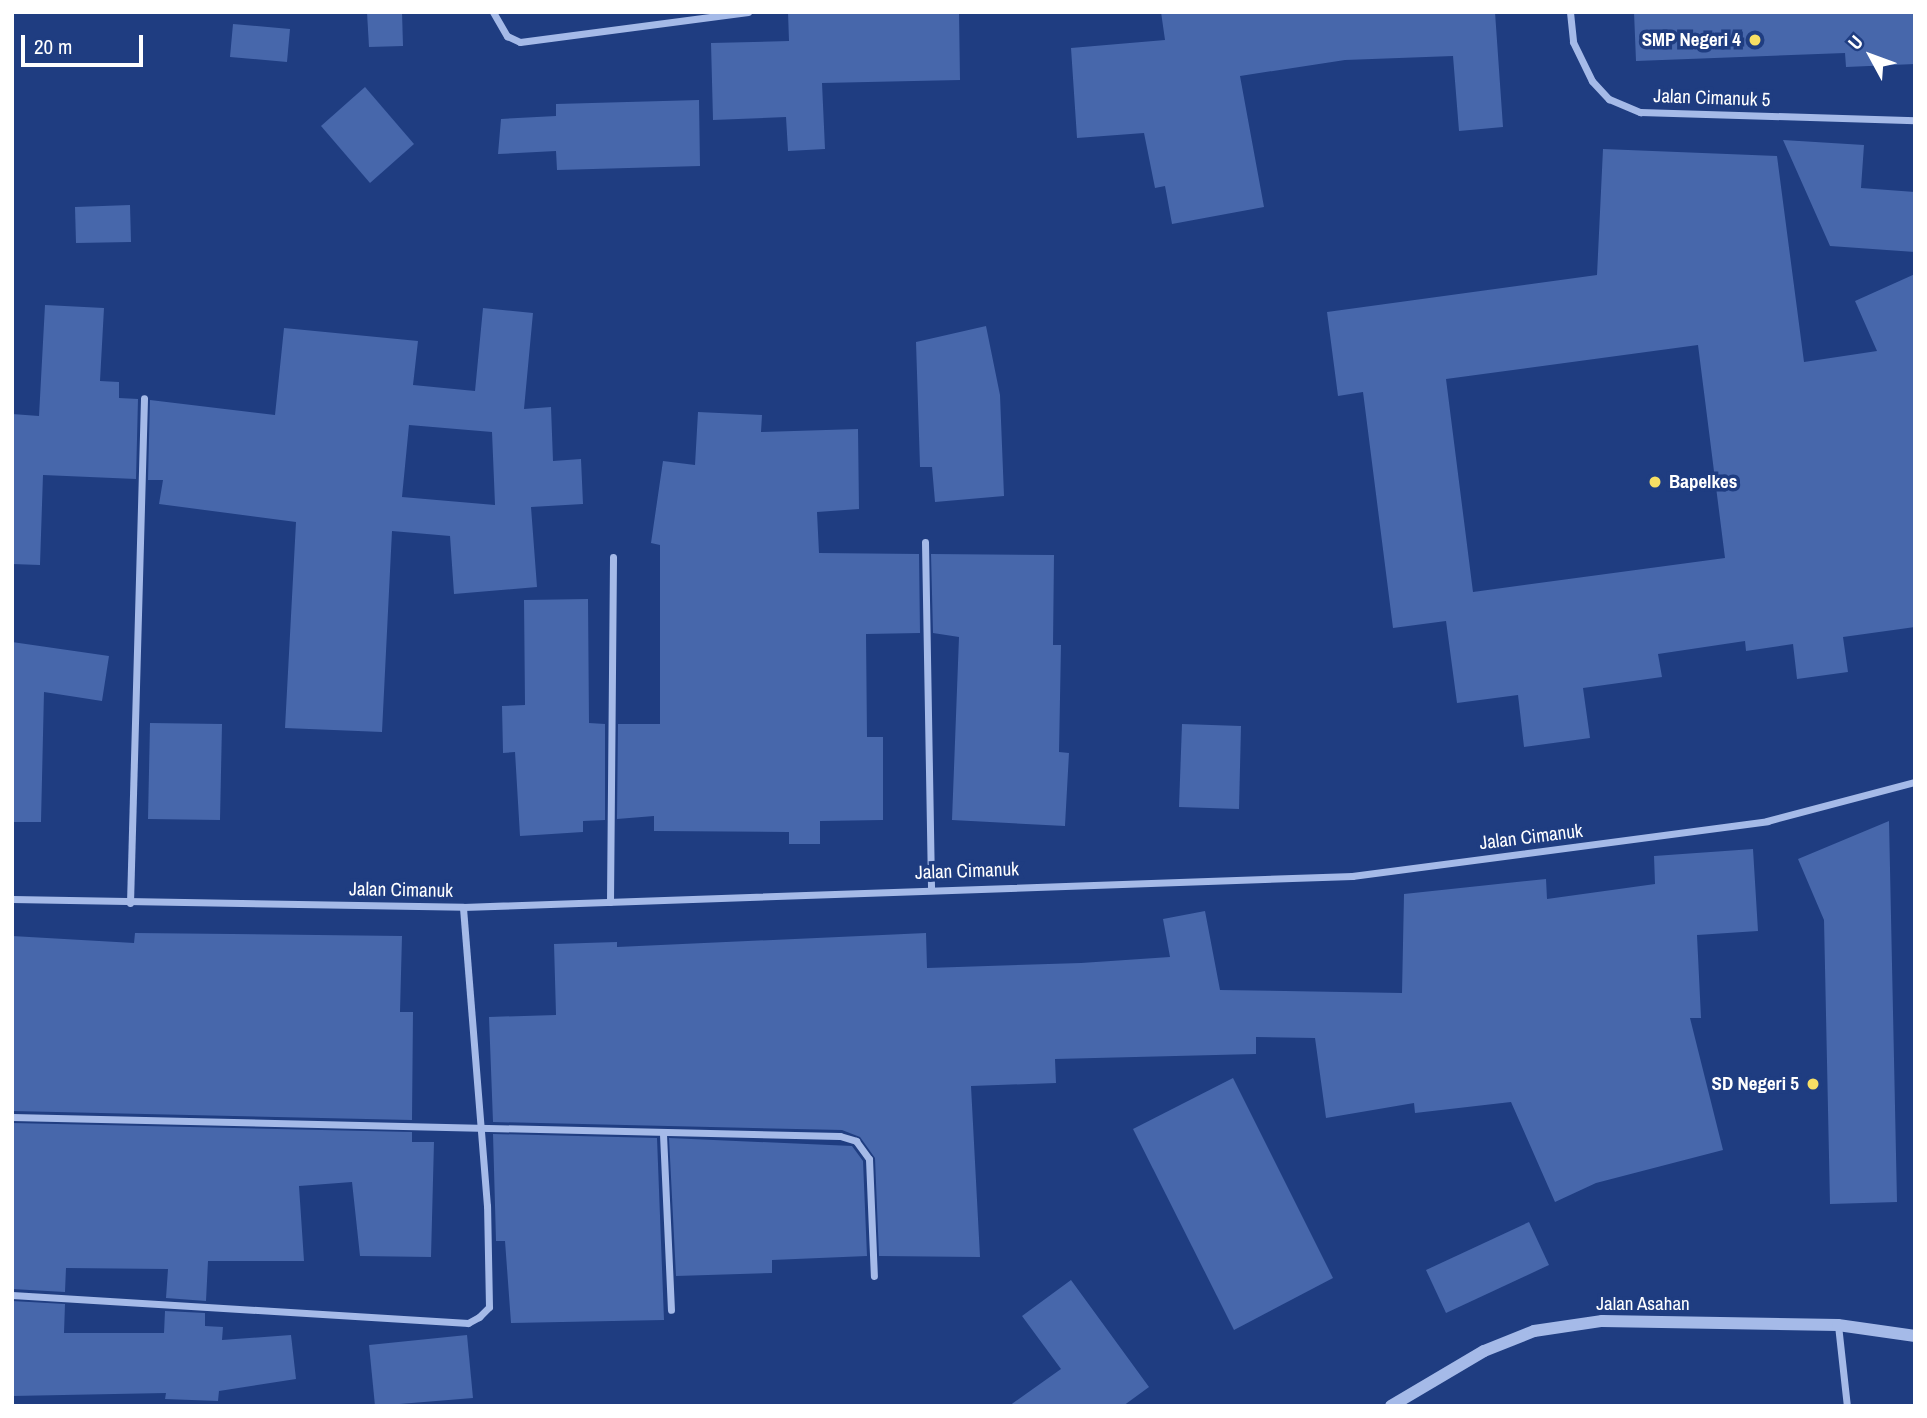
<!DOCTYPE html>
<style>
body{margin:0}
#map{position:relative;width:1927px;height:1418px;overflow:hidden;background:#1f3d81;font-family:"Archivo Narrow",sans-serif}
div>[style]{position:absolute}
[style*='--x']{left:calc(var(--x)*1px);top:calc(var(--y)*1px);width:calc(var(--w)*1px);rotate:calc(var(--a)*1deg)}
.building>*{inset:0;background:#4767ab}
.minor>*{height:7px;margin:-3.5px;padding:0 3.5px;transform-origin:3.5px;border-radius:3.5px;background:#a5bae8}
.tertiary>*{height:12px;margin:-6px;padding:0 6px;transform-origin:6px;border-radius:6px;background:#a5bae8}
.dots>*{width:19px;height:19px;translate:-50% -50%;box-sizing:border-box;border:4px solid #1f3d81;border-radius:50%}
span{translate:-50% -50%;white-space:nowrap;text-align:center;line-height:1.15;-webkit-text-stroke:7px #1f3d81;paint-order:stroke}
.poi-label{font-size:19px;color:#fff;font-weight:700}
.right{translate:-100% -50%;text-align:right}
.left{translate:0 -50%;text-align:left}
.street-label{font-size:19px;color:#fff}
.frame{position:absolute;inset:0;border:14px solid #fff;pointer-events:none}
.north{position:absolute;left:1836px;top:21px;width:70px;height:70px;-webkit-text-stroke:5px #1f3d81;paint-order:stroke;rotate:311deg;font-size:19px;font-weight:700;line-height:28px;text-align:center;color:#fff}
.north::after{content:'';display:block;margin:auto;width:24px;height:32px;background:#fff;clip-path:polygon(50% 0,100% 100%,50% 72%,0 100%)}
.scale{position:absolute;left:21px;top:35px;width:122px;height:32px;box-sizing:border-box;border:4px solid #fff;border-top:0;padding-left:9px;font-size:21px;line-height:24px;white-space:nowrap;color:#fff;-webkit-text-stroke:5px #1f3d81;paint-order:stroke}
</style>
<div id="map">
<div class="building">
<div style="clip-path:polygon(367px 12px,402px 12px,403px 46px,369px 47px)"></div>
<div style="clip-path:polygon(788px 12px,959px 12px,960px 80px,822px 83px,825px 149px,788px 151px,786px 117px,713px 120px,711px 43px,789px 41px)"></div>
<div style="clip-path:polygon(1161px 12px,1495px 12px,1503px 127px,1459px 131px,1453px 56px,1345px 60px,1240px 76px,1264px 207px,1172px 224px,1165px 186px,1155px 188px,1144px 133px,1077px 138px,1071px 48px,1165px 40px)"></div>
<div style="clip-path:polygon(1634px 12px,1915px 12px,1915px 64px,1846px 67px,1845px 53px,1636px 61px)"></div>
<div style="clip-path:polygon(233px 24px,290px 29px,287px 62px,230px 57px)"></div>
<div style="clip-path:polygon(365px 87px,414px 144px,370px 183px,321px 126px)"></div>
<div style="clip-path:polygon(699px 100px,700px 166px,557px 170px,556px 151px,498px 154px,501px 119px,556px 116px,556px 104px)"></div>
<div style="clip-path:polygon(1783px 140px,1864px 145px,1861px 188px,1915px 192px,1915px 252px,1830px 246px)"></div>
<div style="clip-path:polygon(evenodd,1603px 149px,1777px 156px,1804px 362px,1877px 351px,1855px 301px,1915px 274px,1915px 627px,1843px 637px,1848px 672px,1797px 679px,1793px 644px,1746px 651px,1745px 641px,1658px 654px,1662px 677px,1583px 688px,1590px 738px,1524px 747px,1518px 695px,1457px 703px,1446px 621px,1393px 628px,1363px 392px,1338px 396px,1327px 312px,1597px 275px,1603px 149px,1698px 345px,1725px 558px,1473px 592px,1446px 379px,1698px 345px)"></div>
<div style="clip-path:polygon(130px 205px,131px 242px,76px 243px,75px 207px)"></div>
<div style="clip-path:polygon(45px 305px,104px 308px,100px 381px,119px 382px,119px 398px,138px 399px,136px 479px,43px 475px,40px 565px,12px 564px,12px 414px,39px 416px)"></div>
<div style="clip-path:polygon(evenodd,483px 308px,533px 313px,524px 409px,551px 407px,553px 461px,581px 459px,583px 504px,531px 507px,537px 587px,454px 594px,450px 536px,392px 531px,382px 732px,285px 728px,296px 522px,159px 504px,163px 480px,148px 480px,150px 400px,275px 415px,284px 328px,418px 341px,413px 385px,475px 391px,483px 308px,409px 425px,492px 432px,495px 505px,402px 497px,409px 425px)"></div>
<div style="clip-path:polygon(986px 326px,1000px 395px,1004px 496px,935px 502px,932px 467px,920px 467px,916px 342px)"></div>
<div style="clip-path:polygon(698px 412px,762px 415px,761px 432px,858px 429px,859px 509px,817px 512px,819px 553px,919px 554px,920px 633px,866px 634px,867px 737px,883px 737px,883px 820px,820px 821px,820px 844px,789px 844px,789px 832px,654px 831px,654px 816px,617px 819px,618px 724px,660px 724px,660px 545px,651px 543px,663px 461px,695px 465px)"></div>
<div style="clip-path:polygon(931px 554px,1054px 555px,1053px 645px,1061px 645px,1059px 752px,1069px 753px,1065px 826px,952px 820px,959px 637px,933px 633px)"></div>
<div style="clip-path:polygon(588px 599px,589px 723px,605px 724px,605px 820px,583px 821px,583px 832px,520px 836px,515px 752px,503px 753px,502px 706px,525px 705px,524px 600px)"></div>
<div style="clip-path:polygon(12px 642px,109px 656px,102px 701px,44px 692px,41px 822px,12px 822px)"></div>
<div style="clip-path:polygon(150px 723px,222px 724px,220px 820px,148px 819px)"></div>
<div style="clip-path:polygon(1182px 724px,1241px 726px,1239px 809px,1179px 807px)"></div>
<div style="clip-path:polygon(1889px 821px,1897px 1202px,1830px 1204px,1824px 920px,1798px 859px)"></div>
<div style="clip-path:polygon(1753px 849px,1758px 931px,1697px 935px,1701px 1018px,1690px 1018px,1723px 1150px,1596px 1183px,1555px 1202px,1511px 1102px,1415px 1113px,1414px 1103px,1326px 1118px,1315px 1038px,1256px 1037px,1256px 1054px,1055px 1059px,1056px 1083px,971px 1086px,980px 1257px,879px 1256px,875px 1158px,860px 1137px,842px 1130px,493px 1122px,489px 1017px,556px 1015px,554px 944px,617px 942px,617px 947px,926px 933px,927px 968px,1081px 963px,1170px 957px,1163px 919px,1205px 911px,1220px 990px,1402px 993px,1404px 894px,1546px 879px,1547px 899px,1655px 884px,1654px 856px)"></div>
<div style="clip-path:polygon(135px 933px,402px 936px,400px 1012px,413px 1012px,412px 1120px,12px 1111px,12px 936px,134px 943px)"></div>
<div style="clip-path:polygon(1233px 1078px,1333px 1278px,1234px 1330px,1133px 1129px)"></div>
<div style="clip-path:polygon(12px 1123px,412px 1132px,412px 1142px,434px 1142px,431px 1257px,360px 1256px,352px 1182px,299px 1186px,304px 1261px,208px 1261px,206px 1301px,166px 1298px,168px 1269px,66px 1268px,65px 1292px,12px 1289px)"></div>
<div style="clip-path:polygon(493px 1134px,657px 1138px,664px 1320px,511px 1323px,505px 1241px,496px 1241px)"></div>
<div style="clip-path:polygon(669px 1138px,852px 1146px,863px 1161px,867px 1256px,772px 1260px,772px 1273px,676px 1276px)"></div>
<div style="clip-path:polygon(1529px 1222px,1549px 1265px,1446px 1313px,1426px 1270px)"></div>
<div style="clip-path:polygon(1071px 1280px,1149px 1387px,1123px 1406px,1009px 1406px,1061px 1369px,1022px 1316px)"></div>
<div style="clip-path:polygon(12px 1301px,65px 1304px,64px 1333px,164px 1333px,165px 1311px,205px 1313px,205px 1326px,223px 1327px,222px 1340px,291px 1335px,296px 1379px,219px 1391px,218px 1401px,165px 1399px,166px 1393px,12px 1396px)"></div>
<div style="clip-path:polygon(467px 1335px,473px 1398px,375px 1406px,369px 1345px)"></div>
</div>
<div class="minor">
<div style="--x:493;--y:12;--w:28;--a:60"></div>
<div style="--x:507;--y:36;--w:14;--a:25"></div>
<div style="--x:520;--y:42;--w:230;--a:-7.5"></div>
<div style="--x:1570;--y:12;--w:30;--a:84"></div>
<div style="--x:1573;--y:42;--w:43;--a:64"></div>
<div style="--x:1592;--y:81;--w:25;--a:47"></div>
<div style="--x:1609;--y:99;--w:34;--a:23"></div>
<div style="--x:1640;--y:112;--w:275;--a:1.7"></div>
<div style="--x:925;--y:542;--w:346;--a:89"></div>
<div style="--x:12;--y:899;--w:451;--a:1"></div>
<div style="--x:463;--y:907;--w:890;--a:-2"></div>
<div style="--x:1352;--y:876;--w:419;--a:-7.5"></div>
<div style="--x:1767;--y:821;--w:153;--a:-14.8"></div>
<div style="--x:610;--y:902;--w:345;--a:-89.5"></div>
<div style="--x:130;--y:903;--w:505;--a:-88.41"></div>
<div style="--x:12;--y:1117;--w:828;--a:1.31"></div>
<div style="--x:840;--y:1136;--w:17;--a:17"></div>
<div style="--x:856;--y:1141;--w:22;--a:54"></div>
<div style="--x:869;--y:1159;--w:117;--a:87.6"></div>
<div style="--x:663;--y:1134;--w:176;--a:87.4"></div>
<div style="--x:12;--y:1295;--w:457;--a:3.5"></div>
<div style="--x:468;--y:1323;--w:13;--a:-29"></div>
<div style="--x:479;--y:1317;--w:14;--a:-45"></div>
<div style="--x:489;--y:1307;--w:101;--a:-91.1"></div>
<div style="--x:487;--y:1206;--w:300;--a:-94.6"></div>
<div style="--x:1838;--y:1325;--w:81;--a:83.7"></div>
</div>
<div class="tertiary">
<div style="--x:1391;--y:1406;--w:108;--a:-30.6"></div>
<div style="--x:1484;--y:1351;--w:54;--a:-21.8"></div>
<div style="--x:1534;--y:1331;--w:69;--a:-8.4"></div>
<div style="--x:1602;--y:1321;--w:236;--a:1"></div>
<div style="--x:1838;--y:1325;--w:78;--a:8.1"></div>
</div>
<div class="dots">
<div style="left:1755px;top:40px;background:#f7df64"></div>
<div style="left:1655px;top:482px;background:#f7df64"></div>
<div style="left:1813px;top:1084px;background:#f7df64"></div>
</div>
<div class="poi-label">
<span class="right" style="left:1741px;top:40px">SMP Negeri 4</span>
<span class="left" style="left:1669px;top:482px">Bapelkes</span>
<span class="right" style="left:1799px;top:1084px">SD Negeri 5</span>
</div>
<div class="street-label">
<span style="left:1712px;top:98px;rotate:2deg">Jalan Cimanuk 5</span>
<span style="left:1531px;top:837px;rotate:-7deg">Jalan Cimanuk</span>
<span style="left:967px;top:871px;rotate:-2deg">Jalan Cimanuk</span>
<span style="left:401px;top:890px;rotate:1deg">Jalan Cimanuk</span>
<span style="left:1643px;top:1304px">Jalan Asahan</span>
</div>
<div class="frame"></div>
<div class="north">U</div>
<div class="scale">20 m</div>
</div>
